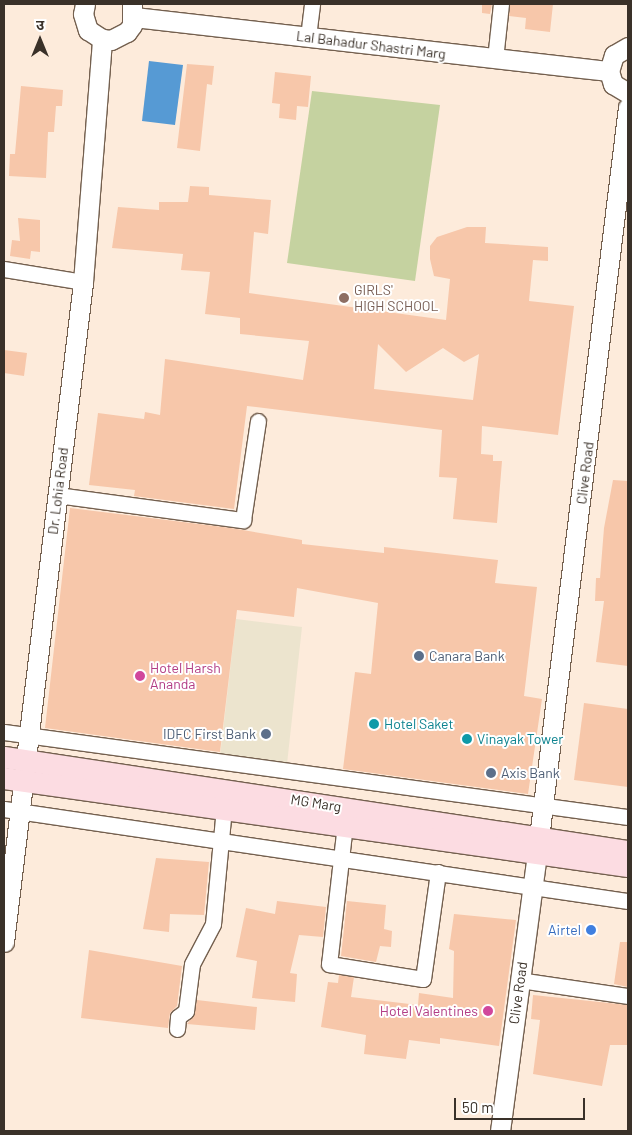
<!DOCTYPE html>
<meta charset="utf-8">
<style>
body{margin:0}
#map{position:relative;width:632px;height:1135px;overflow:hidden;background:#fdebdb;font-family:Barlow,"Noto Sans Devanagari",sans-serif}
div>[style]{position:absolute}
[style*='--x']{left:calc(var(--x)*1px);top:calc(var(--y)*1px);width:calc(var(--w)*1px);rotate:calc(var(--a)*1deg)}
.commercial>*{inset:0;background:#ece4ce}
.green>*{inset:0;background:#c5d2a0}
.water>*{inset:0;background:#569ad4}
.building>*{inset:0;background:#f7c7aa}
.roads{filter:drop-shadow(1px 0 #74604f) drop-shadow(-1px 0 #74604f) drop-shadow(0 1px #74604f) drop-shadow(0 -1px #74604f)}
.minor>*{height:15px;margin:-7.5px;padding:0 7.5px;transform-origin:7.5px;border-radius:7.5px;background:#fff}
.tertiary>*{height:19px;margin:-9.5px;padding:0 9.5px;transform-origin:9.5px;border-radius:9.5px;background:#fff}
.secondary>*{height:21px;margin:-10.5px;padding:0 10.5px;transform-origin:10.5px;border-radius:10.5px;background:#fcdce2}
.dots>*{width:14px;height:14px;translate:-50% -50%;box-sizing:border-box;border:2px solid #fff;border-radius:50%}
span{translate:-50% -50%;white-space:nowrap;text-align:center;line-height:1.15;-webkit-text-stroke:4px #fff;paint-order:stroke}
.street-label{font-size:14px;color:#3a3129}
.education-label{font-size:14px;color:#785e54}
.left{translate:0 -50%;text-align:left}
.service-label{font-size:14px;color:#4e5e75}
.right{translate:-100% -50%;text-align:right}
.hotel-label{font-size:14px;color:#b23c85}
.culture-label{font-size:14px;color:#0d838f}
.shop-label{font-size:14px;color:#366cbe}
.frame{position:absolute;inset:0;border:5px solid #3a3129;pointer-events:none}
.north{position:absolute;left:15px;top:15px;width:50px;height:50px;-webkit-text-stroke:4px #fff;paint-order:stroke;rotate:0deg;font-size:14px;font-weight:700;line-height:20px;text-align:center;color:#3a3129}
.north::after{content:'';display:block;margin:auto;width:18px;height:22px;background:#3a3129;clip-path:polygon(50% 0,100% 100%,50% 72%,0 100%)}
.scale{position:absolute;left:454px;top:1098px;width:131px;height:22px;box-sizing:border-box;border:2px solid #3a3129;border-top:0;padding-left:6px;font-size:15px;line-height:18px;white-space:nowrap;color:#3a3129;-webkit-text-stroke:4px #fff;paint-order:stroke}
</style>
<div id="map">
<div class="commercial">
<div style="clip-path:polygon(236px 619px,302px 627px,287px 764px,220px 756px)"></div>
</div>
<div class="green">
<div style="clip-path:polygon(312px 91px,440px 105px,415px 281px,287px 263px)"></div>
</div>
<div class="water">
<div style="clip-path:polygon(149px 61px,183px 65px,175px 125px,142px 121px)"></div>
</div>
<div class="building">
<div style="clip-path:polygon(482px 4px,492px 4px,490px 14px,482px 13px)"></div>
<div style="clip-path:polygon(510px 4px,553px 4px,550px 32px,525px 29px,526px 18px,509px 16px)"></div>
<div style="clip-path:polygon(187px 64px,214px 66px,212px 85px,207px 84px,200px 151px,177px 148px)"></div>
<div style="clip-path:polygon(275px 72px,311px 76px,308px 107px,297px 106px,296px 120px,279px 118px,280px 104px,272px 103px)"></div>
<div style="clip-path:polygon(21px 86px,63px 90px,62px 106px,56px 106px,54px 132px,48px 132px,46px 178px,9px 176px,10px 154px,15px 154px)"></div>
<div style="clip-path:polygon(evenodd,190px 186px,209px 187px,209px 195px,271px 200px,268px 234px,254px 232px,249px 293px,446px 320px,450px 279px,434px 276px,430px 259px,430px 246px,437px 237px,467px 227px,486px 227px,485px 243px,548px 247px,548px 261px,533px 260px,529px 301px,574px 306px,558px 435px,482px 426px,481px 454px,493px 455px,493px 461px,502px 461px,497px 523px,453px 519px,457px 478px,439px 477px,442px 430px,247px 406px,234px 509px,134px 496px,135px 490px,89px 485px,98px 413px,144px 419px,145px 412px,160px 415px,165px 359px,303px 380px,309px 341px,240px 334px,240px 318px,205px 314px,210px 272px,181px 270px,183px 254px,112px 248px,118px 207px,159px 210px,159px 202px,188px 202px,190px 186px,378px 344px,406px 372px,443px 348px,464px 362px,479px 354px,473px 400px,374px 389px,378px 344px)"></div>
<div style="clip-path:polygon(18px 218px,40px 220px,40px 252px,31px 251px,30px 259px,10px 256px,12px 240px,20px 241px)"></div>
<div style="clip-path:polygon(4px 350px,27px 353px,24px 376px,4px 373px)"></div>
<div style="clip-path:polygon(613px 480px,628px 481px,628px 666px,596px 662px,604px 601px,595px 601px,596px 578px,600px 578px,604px 528px)"></div>
<div style="clip-path:polygon(70px 508px,231px 528px,302px 540px,302px 544px,384px 553px,384px 547px,498px 560px,495px 583px,537px 587px,524px 696px,542px 699px,528px 794px,343px 769px,355px 672px,371px 674px,378px 603px,297px 588px,294px 617px,237px 610px,220px 752px,45px 728px)"></div>
<div style="clip-path:polygon(584px 703px,628px 709px,628px 787px,574px 780px)"></div>
<div style="clip-path:polygon(156px 858px,209px 862px,204px 915px,170px 914px,169px 932px,143px 929px)"></div>
<div style="clip-path:polygon(277px 901px,326px 907px,323px 937px,299px 935px,290px 973px,297px 974px,295px 1002px,252px 998px,257px 961px,236px 957px,246px 908px,275px 914px)"></div>
<div style="clip-path:polygon(347px 901px,386px 905px,384px 929px,392px 931px,391px 947px,380px 946px,376px 962px,341px 956px)"></div>
<div style="clip-path:polygon(454px 914px,516px 920px,499px 1046px,440px 1038px,440px 1044px,409px 1040px,406px 1059px,364px 1054px,366px 1035px,321px 1027px,328px 982px,338px 983px,339px 975px,354px 977px,351px 997px,418px 1005px,419px 993px,453px 998px,454px 951px,449px 949px)"></div>
<div style="clip-path:polygon(620px 942px,628px 942px,628px 987px,614px 984px)"></div>
<div style="clip-path:polygon(89px 950px,182px 966px,177px 1006px,170px 1013px,168px 1028px,81px 1018px)"></div>
<div style="clip-path:polygon(533px 995px,628px 1005px,628px 1045px,610px 1045px,602px 1086px,533px 1074px,540px 1020px,531px 1019px)"></div>
<div style="clip-path:polygon(197px 1000px,257px 1007px,255px 1030px,187px 1024px,194px 1015px)"></div>
</div>
<div class="roads">
<div class="minor">
<div style="--x:308;--y:37;--w:33;--a:-83"></div>
<div style="--x:495;--y:59;--w:55;--a:-83.8"></div>
<div style="--x:4;--y:269;--w:80;--a:9.3"></div>
<div style="--x:57;--y:495;--w:188;--a:7.7"></div>
<div style="--x:243;--y:520;--w:100;--a:-81.4"></div>
<div style="--x:4;--y:732;--w:630;--a:7.76"></div>
<div style="--x:4;--y:809;--w:631;--a:8.39"></div>
<div style="--x:345;--y:824;--w:141;--a:96.5"></div>
<div style="--x:329;--y:964;--w:95;--a:9.1"></div>
<div style="--x:423;--y:979;--w:108;--a:-82"></div>
<div style="--x:519;--y:980;--w:110;--a:8.4"></div>
<div style="--x:177;--y:1029;--w:12;--a:-85"></div>
<div style="--x:178;--y:1017;--w:10;--a:-37"></div>
<div style="--x:186;--y:1011;--w:47;--a:-82.7"></div>
<div style="--x:192;--y:964;--w:45;--a:-62.3"></div>
<div style="--x:213;--y:924;--w:118;--a:-84.6"></div>
</div>
<div class="tertiary">
<div style="--x:85;--y:4;--w:10;--a:101"></div>
<div style="--x:83;--y:14;--w:17;--a:73"></div>
<div style="--x:88;--y:30;--w:17;--a:33"></div>
<div style="--x:102;--y:39;--w:9;--a:6"></div>
<div style="--x:111;--y:40;--w:18;--a:-27"></div>
<div style="--x:127;--y:32;--w:9;--a:-54"></div>
<div style="--x:132;--y:25;--w:21;--a:-90"></div>
<div style="--x:134;--y:17;--w:478;--a:6.5"></div>
<div style="--x:628;--y:47;--w:16;--a:150"></div>
<div style="--x:614;--y:55;--w:17;--a:107"></div>
<div style="--x:609;--y:71;--w:14;--a:73"></div>
<div style="--x:613;--y:84;--w:17;--a:31"></div>
<div style="--x:539;--y:838;--w:736;--a:-83.06"></div>
<div style="--x:4;--y:942;--w:665;--a:-83.17"></div>
<div style="--x:83;--y:282;--w:244;--a:-85.5"></div>
<div style="--x:500;--y:1131;--w:279;--a:-82.4"></div>
</div>
<div class="secondary">
<div style="--x:4;--y:757;--w:631;--a:8.57"></div>
<div style="--x:4;--y:778;--w:630;--a:8.03"></div>
</div>
</div>
<div class="dots">
<div style="left:344px;top:298px;background:#8d6e63"></div>
<div style="left:419px;top:656px;background:#5c6f8a"></div>
<div style="left:140px;top:676px;background:#d1479c"></div>
<div style="left:374px;top:724px;background:#0f9aa8"></div>
<div style="left:266px;top:734px;background:#5c6f8a"></div>
<div style="left:467px;top:739px;background:#0f9aa8"></div>
<div style="left:491px;top:773px;background:#5c6f8a"></div>
<div style="left:591px;top:930px;background:#3f7fe0"></div>
<div style="left:488px;top:1011px;background:#d1479c"></div>
</div>
<div class="street-label">
<span style="left:371px;top:45px;rotate:7deg">Lal Bahadur Shastri Marg</span>
<span style="left:585px;top:473px;rotate:-83deg">Clive Road</span>
<span style="left:58px;top:491px;rotate:-83deg">Dr. Lohia Road</span>
<span style="left:316px;top:803px;rotate:9deg">MG Marg</span>
<span style="left:518px;top:993px;rotate:-82deg">Clive Road</span>
</div>
<div class="education-label">
<span class="left" style="left:354px;top:298px">GIRLS'<br>HIGH SCHOOL</span>
</div>
<div class="service-label">
<span class="left" style="left:429px;top:656px">Canara Bank</span>
<span class="right" style="left:256px;top:734px">IDFC First Bank</span>
<span class="left" style="left:501px;top:773px">Axis Bank</span>
</div>
<div class="hotel-label">
<span class="left" style="left:150px;top:676px">Hotel Harsh<br>Ananda</span>
<span class="right" style="left:478px;top:1011px">Hotel Valentines</span>
</div>
<div class="culture-label">
<span class="left" style="left:384px;top:724px">Hotel Saket</span>
<span class="left" style="left:477px;top:739px">Vinayak Tower</span>
</div>
<div class="shop-label">
<span class="right" style="left:581px;top:930px">Airtel</span>
</div>
<div class="frame"></div>
<div class="north">उ</div>
<div class="scale">50 m</div>
</div>
